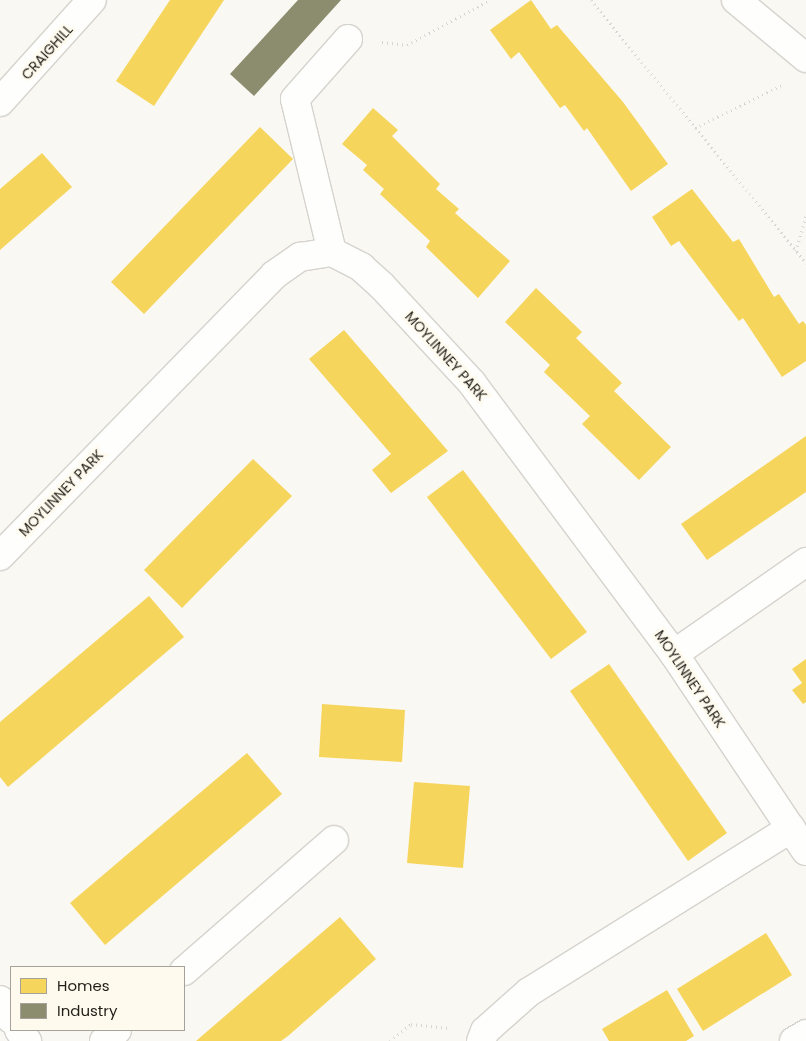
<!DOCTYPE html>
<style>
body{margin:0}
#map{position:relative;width:806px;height:1041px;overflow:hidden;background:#faf8f2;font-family:Poppins,sans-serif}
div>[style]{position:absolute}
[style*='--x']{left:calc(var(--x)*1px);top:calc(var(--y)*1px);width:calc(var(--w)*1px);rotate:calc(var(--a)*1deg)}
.homes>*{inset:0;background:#f6d55c}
.industry>*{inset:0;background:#8c8c6e}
.path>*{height:3px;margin-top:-1.5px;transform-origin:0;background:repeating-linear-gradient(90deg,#d5d5d3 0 1px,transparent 0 5px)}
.roads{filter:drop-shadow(1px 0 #d5d3cd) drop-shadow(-1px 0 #d5d3cd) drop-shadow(0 1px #d5d3cd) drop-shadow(0 -1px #d5d3cd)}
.minor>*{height:28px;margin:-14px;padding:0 14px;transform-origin:14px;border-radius:14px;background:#fefefd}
span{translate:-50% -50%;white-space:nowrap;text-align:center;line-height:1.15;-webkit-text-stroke:5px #fefaee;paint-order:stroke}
.street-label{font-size:14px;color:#211f19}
.legend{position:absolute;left:10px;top:966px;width:175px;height:65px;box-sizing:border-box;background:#fefaee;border:1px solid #a6a299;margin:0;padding:6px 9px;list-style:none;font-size:15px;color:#211f19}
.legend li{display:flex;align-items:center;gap:10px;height:25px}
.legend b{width:25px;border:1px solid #a6a299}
</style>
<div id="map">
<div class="homes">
<div style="clip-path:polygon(170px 0,224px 0,154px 106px,116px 81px)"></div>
<div style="clip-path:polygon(531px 0,551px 29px,557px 25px,623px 102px,668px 164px,631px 191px,587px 128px,584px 131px,565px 105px,560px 108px,519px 52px,511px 59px,490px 30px)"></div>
<div style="clip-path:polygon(373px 108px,398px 130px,392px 136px,440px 184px,436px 189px,459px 209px,455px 213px,510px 261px,478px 298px,426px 247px,430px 241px,380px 194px,384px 189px,363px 170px,367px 165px,342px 144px)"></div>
<div style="clip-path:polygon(260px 127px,293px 159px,144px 314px,111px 282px)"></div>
<div style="clip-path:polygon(42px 153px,72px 187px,0 250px,0 189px)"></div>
<div style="clip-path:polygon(692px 189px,733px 242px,739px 239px,774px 297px,779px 294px,799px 324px,803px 321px,806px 325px,806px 361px,782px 377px,743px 318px,739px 321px,679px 241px,671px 246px,652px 217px)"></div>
<div style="clip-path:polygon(536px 288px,582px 332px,576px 338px,622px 383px,614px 391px,671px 447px,639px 480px,582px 424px,590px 416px,544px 372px,550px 365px,505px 322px)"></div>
<div style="clip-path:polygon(344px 330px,448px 451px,391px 493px,372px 470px,391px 454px,309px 359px)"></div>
<div style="clip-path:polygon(806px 436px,806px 492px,707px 560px,681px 524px)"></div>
<div style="clip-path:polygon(253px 459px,292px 496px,182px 608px,144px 570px)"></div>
<div style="clip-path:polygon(463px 470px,587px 632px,551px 659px,427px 497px)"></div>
<div style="clip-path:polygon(149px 596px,184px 637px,8px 787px,0 777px,0 722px)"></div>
<div style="clip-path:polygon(806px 659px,806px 702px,803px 704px,792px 690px,802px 683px,792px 669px)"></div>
<div style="clip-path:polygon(609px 664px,727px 833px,688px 861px,570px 691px)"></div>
<div style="clip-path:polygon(322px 704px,405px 710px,402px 762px,319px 757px)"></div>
<div style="clip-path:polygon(247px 753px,282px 794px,105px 945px,70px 903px)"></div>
<div style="clip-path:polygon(414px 782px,470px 786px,463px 868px,407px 863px)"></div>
<div style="clip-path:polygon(340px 917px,376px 959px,288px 1036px,281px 1041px,196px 1041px)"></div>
<div style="clip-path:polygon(766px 933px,792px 975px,703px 1031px,677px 989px)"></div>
<div style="clip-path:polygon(667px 990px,694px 1036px,686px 1041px,609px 1041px,602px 1029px)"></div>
</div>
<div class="industry">
<div style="clip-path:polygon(298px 0,341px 0,254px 96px,230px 74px)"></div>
</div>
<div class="path">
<div style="--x:591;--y:0;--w:340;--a:50.7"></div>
<div style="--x:382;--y:42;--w:25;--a:7"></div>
<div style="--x:407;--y:45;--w:94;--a:-28.5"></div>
<div style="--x:695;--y:128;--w:97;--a:-26.3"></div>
<div style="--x:796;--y:251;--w:37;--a:-74"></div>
<div style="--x:390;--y:1041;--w:27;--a:-39"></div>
<div style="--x:411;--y:1024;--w:38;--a:6"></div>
</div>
<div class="roads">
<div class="minor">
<div style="--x:736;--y:0;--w:91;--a:39.6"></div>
<div style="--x:0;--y:102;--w:137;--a:-48"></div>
<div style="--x:332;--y:252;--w:157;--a:-103.6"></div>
<div style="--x:295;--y:99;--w:80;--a:-48.5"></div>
<div style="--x:0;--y:556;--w:392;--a:-45.7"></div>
<div style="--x:274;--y:275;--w:32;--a:-35"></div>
<div style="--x:300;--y:257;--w:32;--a:-9"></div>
<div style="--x:332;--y:252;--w:33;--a:27"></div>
<div style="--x:361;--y:267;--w:28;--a:42"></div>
<div style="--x:382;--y:286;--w:132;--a:47.1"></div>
<div style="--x:472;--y:383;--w:338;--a:53.3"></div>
<div style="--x:674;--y:654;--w:237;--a:56.2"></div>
<div style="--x:674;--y:654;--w:161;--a:-34.9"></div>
<div style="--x:184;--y:971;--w:199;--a:-41.1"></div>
<div style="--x:0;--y:1000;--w:22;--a:60"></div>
<div style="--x:19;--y:1030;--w:14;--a:54"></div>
<div style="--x:104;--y:1041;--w:17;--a:-40"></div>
<div style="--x:481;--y:1041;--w:11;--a:-68"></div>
<div style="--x:485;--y:1031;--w:59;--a:-41.6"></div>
<div style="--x:529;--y:992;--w:309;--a:-32"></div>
<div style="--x:794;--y:1041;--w:14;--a:-30"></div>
</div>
</div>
<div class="street-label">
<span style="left:47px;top:52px;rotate:-48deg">CRAIGHILL</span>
<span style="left:446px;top:356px;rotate:48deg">MOYLINNEY PARK</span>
<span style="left:61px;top:493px;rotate:-46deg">MOYLINNEY PARK</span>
<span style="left:690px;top:679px;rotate:56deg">MOYLINNEY PARK</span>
</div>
<ul class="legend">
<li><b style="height:14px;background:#f6d55c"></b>Homes</li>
<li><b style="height:14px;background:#8c8c6e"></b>Industry</li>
</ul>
</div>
